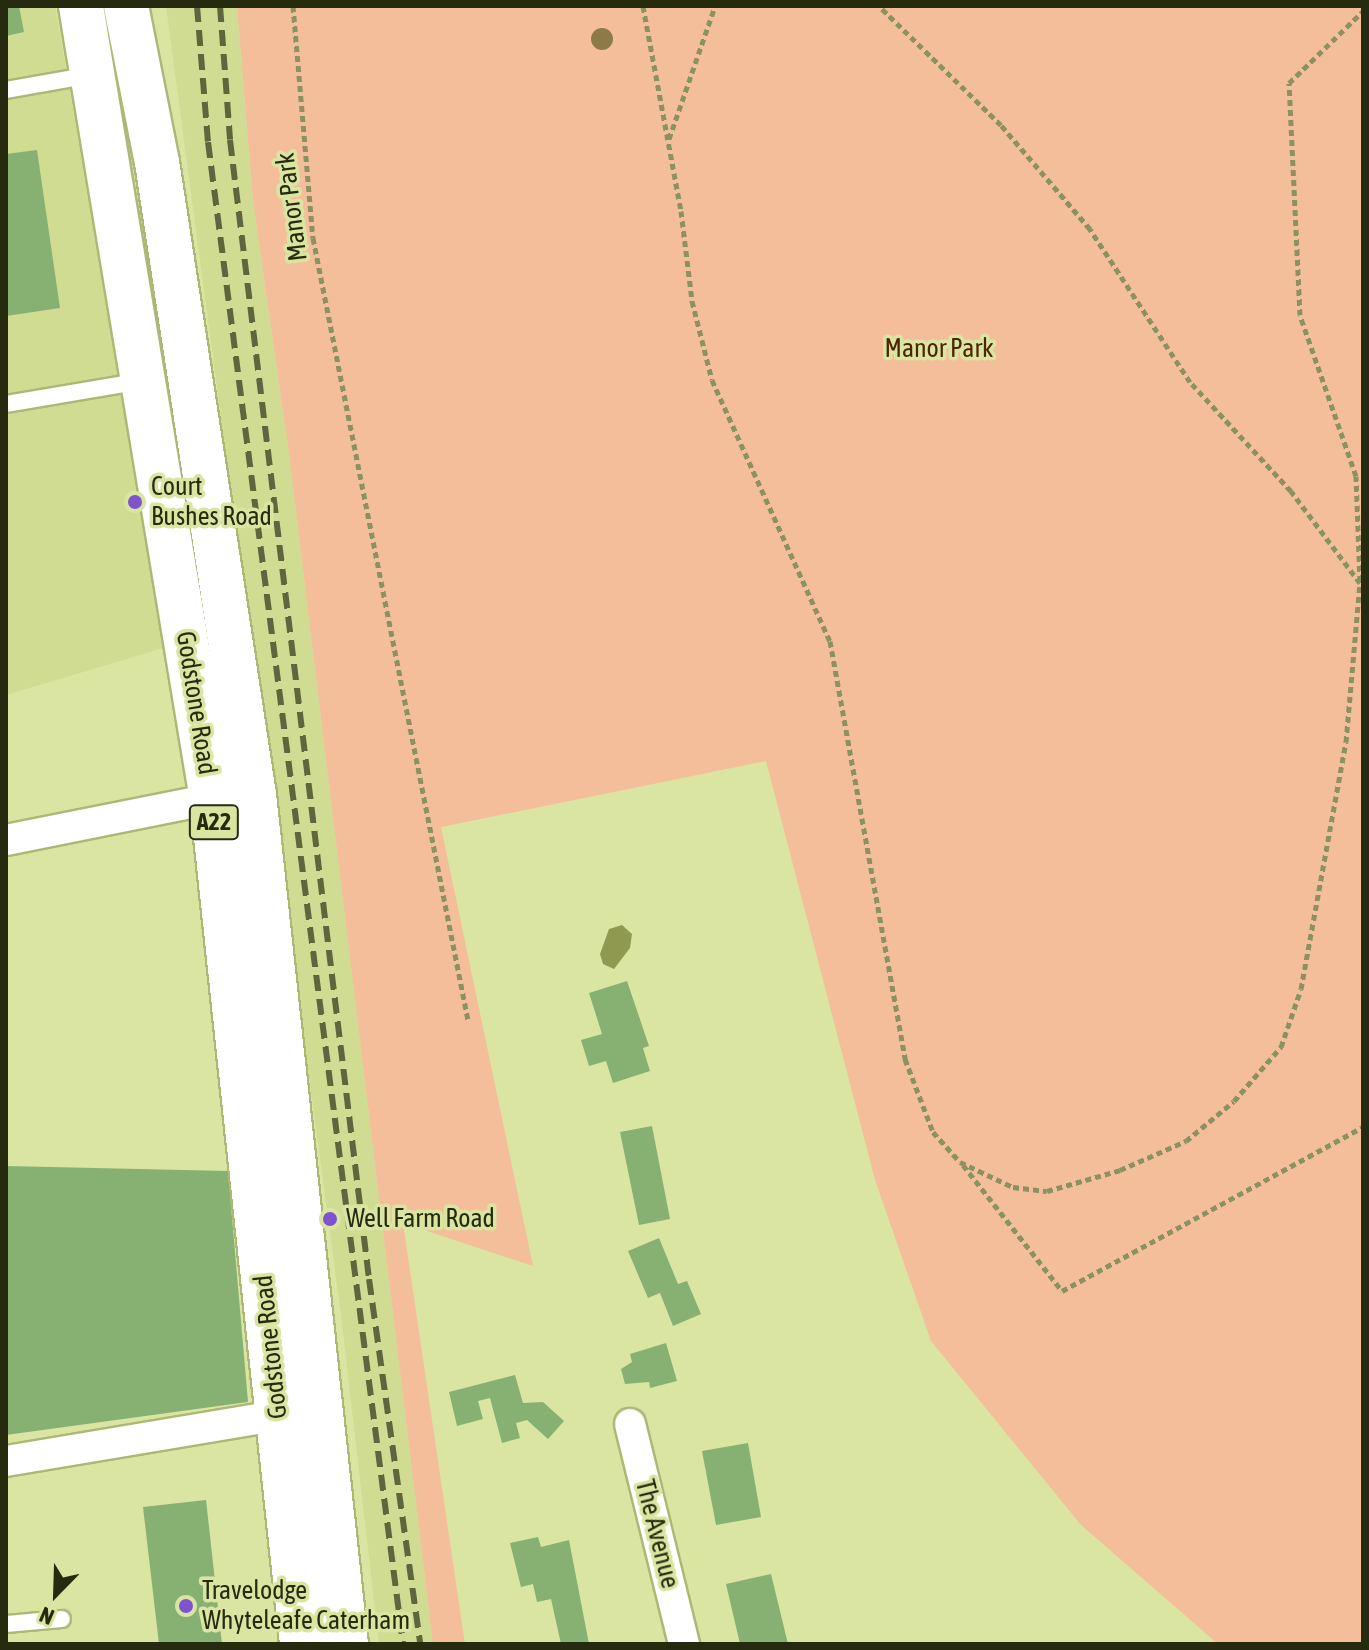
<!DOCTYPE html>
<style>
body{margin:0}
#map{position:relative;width:1369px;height:1650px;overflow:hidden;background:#dae5a2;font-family:"Asap Condensed",sans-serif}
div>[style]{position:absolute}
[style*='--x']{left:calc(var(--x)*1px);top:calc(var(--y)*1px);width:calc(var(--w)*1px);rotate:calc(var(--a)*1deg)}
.built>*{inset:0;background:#d0dc91}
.green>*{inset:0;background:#f4be9a}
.water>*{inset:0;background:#8f9a50}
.building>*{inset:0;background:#87b172}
.path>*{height:5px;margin-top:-2.5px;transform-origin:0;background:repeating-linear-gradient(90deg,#8a9261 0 6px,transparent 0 10px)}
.roads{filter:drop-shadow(2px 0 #adb776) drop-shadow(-2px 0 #adb776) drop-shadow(0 2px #adb776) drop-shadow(0 -2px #adb776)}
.service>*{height:16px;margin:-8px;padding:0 8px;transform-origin:8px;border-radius:8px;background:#fff}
.minor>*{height:30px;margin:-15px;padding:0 15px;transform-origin:15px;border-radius:15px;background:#fff}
.trunk>*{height:44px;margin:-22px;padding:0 22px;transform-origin:22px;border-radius:22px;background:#fff}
.rail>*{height:6px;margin-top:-3px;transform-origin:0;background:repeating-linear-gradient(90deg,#5f653d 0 16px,transparent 0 24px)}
.trees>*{width:22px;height:22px;margin:-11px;border-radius:50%;background:#8c7b49}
.dots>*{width:22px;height:22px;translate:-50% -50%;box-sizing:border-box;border:4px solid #dae5a2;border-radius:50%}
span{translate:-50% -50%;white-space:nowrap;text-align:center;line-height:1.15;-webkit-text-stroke:7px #dae5a2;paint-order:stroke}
.shield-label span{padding:2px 6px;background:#dae5a2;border:2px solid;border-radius:6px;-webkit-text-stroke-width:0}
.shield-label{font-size:24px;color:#262a0f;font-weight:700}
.street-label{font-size:26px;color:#262a0f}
.park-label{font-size:26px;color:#4d2400}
.poi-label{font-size:26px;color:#262a0f}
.left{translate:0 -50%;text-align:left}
.frame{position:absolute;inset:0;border:8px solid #262a0f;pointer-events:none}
.north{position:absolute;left:16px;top:1554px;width:80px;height:80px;-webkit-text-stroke:6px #dae5a2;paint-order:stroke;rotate:203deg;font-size:22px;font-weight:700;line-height:32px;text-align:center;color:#262a0f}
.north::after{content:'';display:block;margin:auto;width:28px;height:36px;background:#262a0f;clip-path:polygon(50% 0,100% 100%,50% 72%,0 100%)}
</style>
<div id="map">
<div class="built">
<div style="clip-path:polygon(6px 6px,55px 6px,167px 647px,6px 695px)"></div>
<div style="clip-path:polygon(166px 6px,237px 6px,253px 201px,289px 454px,433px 1644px,379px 1644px,341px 1315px)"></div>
</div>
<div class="green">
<div style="clip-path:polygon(237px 6px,1363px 6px,1363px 1644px,1218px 1644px,1081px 1525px,931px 1341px,875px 1180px,766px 761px,441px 827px,533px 1266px,403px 1223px,465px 1644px,433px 1644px,289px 454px,253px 201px)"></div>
</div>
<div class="water">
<div style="clip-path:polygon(622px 925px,632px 934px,630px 948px,614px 969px,603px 964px,600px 954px,609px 929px)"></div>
</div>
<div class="building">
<div style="clip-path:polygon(6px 6px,19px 6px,24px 32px,6px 36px)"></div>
<div style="clip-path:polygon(37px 150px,60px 308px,6px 316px,6px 154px)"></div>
<div style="clip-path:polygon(627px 981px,649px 1046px,643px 1048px,650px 1071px,613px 1083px,606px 1061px,589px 1066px,581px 1040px,602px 1034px,589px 993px)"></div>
<div style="clip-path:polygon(652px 1126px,670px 1219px,639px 1225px,620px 1132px)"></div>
<div style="clip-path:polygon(6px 1166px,228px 1171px,248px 1402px,6px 1435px)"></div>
<div style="clip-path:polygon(659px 1238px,678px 1284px,687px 1281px,701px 1314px,673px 1326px,660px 1293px,648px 1298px,628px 1251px)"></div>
<div style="clip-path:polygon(666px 1343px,677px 1381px,650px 1388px,649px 1382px,625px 1384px,621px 1369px,632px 1362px,630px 1354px)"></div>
<div style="clip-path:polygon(515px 1375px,523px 1403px,543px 1402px,564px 1421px,548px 1439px,527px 1420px,516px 1423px,520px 1438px,502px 1443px,490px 1398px,478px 1401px,483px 1419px,457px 1426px,449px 1392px)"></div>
<div style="clip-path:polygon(748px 1443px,761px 1517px,716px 1525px,702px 1451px)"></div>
<div style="clip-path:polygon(206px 1500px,222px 1644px,159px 1644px,143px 1507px)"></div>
<div style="clip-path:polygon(538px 1537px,541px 1547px,569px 1540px,589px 1644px,561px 1644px,551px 1599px,537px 1602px,533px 1584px,521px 1587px,510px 1543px)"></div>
<div style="clip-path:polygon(771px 1574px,788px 1644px,740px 1644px,726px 1584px)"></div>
</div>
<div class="path">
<div style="--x:293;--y:6;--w:233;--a:85.1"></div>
<div style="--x:313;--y:238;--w:797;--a:78.79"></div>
<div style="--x:643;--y:6;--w:208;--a:79.5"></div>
<div style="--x:681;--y:211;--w:91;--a:83"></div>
<div style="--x:692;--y:301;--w:81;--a:75.8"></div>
<div style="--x:712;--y:380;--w:286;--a:65.7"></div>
<div style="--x:830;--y:641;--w:425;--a:79.8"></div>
<div style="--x:905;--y:1059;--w:78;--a:69"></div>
<div style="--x:933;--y:1132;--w:40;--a:48"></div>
<div style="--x:960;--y:1162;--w:59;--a:25.3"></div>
<div style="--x:1013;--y:1187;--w:34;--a:7"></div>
<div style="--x:1047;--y:1191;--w:76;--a:-16"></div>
<div style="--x:1120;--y:1170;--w:72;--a:-23.7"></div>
<div style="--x:1186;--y:1141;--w:62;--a:-39.8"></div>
<div style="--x:1234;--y:1101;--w:72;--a:-49"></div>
<div style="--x:1281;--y:1047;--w:61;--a:-71"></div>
<div style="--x:1301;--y:989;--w:251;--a:-79.7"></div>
<div style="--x:1346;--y:742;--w:160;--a:-85"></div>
<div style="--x:1360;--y:583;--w:115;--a:-126.9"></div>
<div style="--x:1291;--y:491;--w:149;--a:-132.8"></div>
<div style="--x:1190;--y:382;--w:183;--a:-123.2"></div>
<div style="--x:1090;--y:229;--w:137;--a:-130.6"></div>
<div style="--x:1001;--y:125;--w:170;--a:-135.7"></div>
<div style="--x:669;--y:139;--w:141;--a:-70.9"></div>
<div style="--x:1360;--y:581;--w:105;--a:-92.2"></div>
<div style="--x:1356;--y:476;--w:170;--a:-109.2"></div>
<div style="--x:1300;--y:315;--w:232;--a:-92.7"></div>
<div style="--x:1289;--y:83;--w:103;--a:-44.2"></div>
<div style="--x:963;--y:1165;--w:160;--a:51.8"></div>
<div style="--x:1062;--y:1291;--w:343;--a:-28.6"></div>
</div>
<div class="roads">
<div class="service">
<div style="--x:6;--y:90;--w:86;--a:-10"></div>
<div style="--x:6;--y:404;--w:138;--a:-9.6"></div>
<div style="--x:6;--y:1624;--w:56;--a:-5.1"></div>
</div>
<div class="minor">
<div style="--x:6;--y:840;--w:210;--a:-11.3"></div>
<div style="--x:630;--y:1424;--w:227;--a:76.2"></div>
<div style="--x:6;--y:1461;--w:291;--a:-9.5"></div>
</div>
<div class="trunk">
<div style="--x:81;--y:6;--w:804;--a:80.62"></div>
<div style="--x:212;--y:799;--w:850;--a:83.92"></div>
<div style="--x:126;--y:6;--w:159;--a:78.8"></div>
<div style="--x:157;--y:162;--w:640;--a:81.29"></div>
<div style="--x:254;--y:795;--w:854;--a:83.82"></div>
</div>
</div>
<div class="rail">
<div style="--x:197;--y:6;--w:136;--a:85.4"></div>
<div style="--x:208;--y:142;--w:1515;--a:82.6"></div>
<div style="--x:220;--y:6;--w:134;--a:85.7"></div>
<div style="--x:230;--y:140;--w:1147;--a:83.04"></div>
<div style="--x:369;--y:1279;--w:369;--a:82"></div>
</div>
<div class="trees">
<div style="left:602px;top:39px"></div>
</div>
<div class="dots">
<div style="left:135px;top:502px;background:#7e54ce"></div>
<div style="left:330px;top:1219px;background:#7e54ce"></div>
<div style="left:186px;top:1606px;background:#7e54ce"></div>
</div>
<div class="shield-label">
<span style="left:214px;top:822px">A22</span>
</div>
<div class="street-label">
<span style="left:292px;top:207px;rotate:-97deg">Manor Park</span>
<span style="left:196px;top:703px;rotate:81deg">Godstone Road</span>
<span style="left:271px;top:1347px;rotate:-96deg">Godstone Road</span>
<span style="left:657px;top:1534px;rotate:76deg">The Avenue</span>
</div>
<div class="park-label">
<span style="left:939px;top:349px">Manor Park</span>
</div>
<div class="poi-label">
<span class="left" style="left:151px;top:502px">Court<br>Bushes Road</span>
<span class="left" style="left:346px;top:1219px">Well Farm Road</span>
<span class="left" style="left:202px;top:1606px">Travelodge<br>Whyteleafe Caterham</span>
</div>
<div class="frame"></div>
<div class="north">N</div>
</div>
